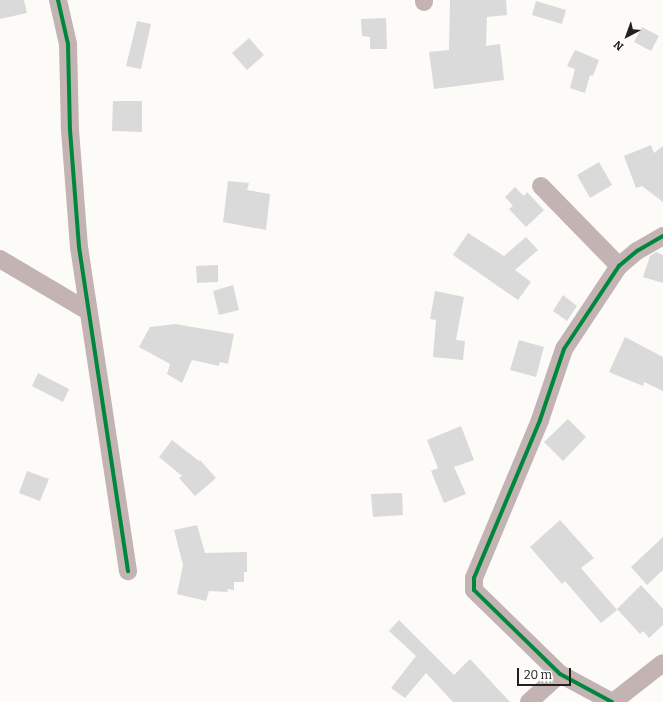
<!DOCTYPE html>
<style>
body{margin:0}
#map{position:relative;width:663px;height:702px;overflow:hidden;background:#fdfbf8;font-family:Bitter,serif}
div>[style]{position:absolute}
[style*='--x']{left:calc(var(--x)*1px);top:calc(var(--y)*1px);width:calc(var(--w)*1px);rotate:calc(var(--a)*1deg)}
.building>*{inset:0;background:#dbdada}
.street>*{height:18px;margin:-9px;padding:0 9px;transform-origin:9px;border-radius:9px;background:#c3b3b2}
.cycleway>*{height:4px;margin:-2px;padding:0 2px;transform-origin:2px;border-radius:2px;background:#00873e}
span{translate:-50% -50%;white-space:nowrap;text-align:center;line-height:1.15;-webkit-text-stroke:3px #fff;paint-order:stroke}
.north{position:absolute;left:607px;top:16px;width:40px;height:40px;-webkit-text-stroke:3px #fff;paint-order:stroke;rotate:221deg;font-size:11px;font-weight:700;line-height:16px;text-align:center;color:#22201d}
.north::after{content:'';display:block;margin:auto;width:14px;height:18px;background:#22201d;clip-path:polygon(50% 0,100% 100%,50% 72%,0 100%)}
.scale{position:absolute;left:517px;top:668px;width:54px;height:18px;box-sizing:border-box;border:2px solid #22201d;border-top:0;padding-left:5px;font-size:12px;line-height:14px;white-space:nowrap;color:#22201d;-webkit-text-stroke:3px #fff;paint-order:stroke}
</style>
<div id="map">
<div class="building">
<div style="clip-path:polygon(0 0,24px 0,27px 13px,0 19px)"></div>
<div style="clip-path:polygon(450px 0,506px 0,507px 15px,487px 17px,486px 46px,500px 44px,504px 80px,434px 89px,429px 52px,449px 50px)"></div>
<div style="clip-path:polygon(536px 1px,566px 10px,562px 24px,532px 15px)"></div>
<div style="clip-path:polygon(386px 18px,387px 49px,370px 49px,370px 37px,362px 36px,361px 19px)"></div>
<div style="clip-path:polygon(137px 21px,151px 24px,141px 69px,126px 66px)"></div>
<div style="clip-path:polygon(642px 27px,659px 36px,651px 51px,634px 42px)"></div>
<div style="clip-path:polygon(249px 38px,264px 55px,247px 70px,232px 53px)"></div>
<div style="clip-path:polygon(575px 50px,599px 60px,593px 76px,590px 75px,585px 93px,570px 88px,575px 69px,567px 66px)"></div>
<div style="clip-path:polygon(113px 101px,142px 101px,142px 132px,112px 131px)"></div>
<div style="clip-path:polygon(651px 145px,654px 153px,663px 146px,663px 202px,642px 186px,636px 188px,624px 156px)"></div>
<div style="clip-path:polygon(599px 162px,612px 185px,590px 198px,577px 175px)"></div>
<div style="clip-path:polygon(228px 181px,249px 183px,247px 190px,270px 194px,266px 230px,223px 222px)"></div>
<div style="clip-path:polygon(515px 187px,524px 196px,527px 192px,544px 210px,526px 227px,509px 209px,513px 206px,505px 197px)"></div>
<div style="clip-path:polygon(468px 233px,504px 256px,526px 237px,538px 250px,515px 270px,531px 282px,518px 300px,453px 255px)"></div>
<div style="clip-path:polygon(656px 252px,663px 255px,663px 283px,643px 277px,650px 256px)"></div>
<div style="clip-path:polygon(218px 265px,218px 282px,197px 283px,196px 266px)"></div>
<div style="clip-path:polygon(233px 285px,239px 310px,219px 315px,213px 291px)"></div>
<div style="clip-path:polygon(435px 291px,464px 297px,456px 340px,465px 341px,463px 360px,433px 357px,436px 320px,430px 319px)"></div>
<div style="clip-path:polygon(563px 295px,577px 306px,567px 321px,553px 311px)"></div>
<div style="clip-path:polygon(175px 324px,234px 334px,228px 364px,220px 362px,219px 366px,192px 360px,182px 383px,167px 374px,170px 364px,139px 347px,150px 327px)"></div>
<div style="clip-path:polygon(625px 337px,663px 357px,663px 391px,644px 382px,643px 386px,609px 372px)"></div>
<div style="clip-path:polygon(519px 340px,544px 347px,536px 377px,510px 370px)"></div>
<div style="clip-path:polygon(38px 373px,69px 389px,63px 402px,32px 386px)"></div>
<div style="clip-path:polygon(568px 419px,586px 437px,563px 461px,544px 442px)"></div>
<div style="clip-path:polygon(461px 426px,474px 460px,454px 467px,466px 494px,444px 503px,431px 471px,438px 468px,427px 440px)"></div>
<div style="clip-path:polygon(172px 440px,199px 461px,200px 460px,216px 478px,195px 496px,179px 478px,182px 476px,159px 457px)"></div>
<div style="clip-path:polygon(27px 471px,49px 479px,40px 501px,19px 493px)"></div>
<div style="clip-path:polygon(402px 493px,403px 515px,373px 517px,371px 494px)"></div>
<div style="clip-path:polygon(560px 520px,594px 558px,581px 568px,617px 610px,601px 623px,565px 581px,562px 584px,530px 547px)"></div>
<div style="clip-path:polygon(197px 525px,205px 553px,247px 552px,247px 572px,244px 572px,244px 582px,234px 582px,234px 590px,227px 589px,228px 592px,209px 591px,206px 601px,177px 594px,183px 565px,174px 530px)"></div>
<div style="clip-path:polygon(663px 537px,663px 570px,647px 585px,631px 567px)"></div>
<div style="clip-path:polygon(641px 585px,663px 609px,663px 625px,649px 638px,643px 631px,640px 634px,617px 609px)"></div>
<div style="clip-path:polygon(399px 620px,454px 675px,470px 659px,510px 702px,453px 702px,426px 673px,405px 698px,391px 688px,416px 656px,389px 631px)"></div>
</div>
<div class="street">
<div style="--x:58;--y:0;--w:45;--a:77.2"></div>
<div style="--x:68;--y:44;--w:86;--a:88.7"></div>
<div style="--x:70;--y:130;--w:117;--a:85.6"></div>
<div style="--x:79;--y:247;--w:328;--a:81.4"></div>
<div style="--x:424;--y:0;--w:2;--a:90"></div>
<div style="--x:541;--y:186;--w:112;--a:45.7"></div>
<div style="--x:0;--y:259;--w:102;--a:30.6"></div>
<div style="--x:529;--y:702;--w:42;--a:-42.1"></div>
<div style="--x:612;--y:702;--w:59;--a:-151.7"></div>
<div style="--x:560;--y:674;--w:120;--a:-135.7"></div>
<div style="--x:474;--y:590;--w:12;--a:-90"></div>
<div style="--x:474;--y:578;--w:171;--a:-67.3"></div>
<div style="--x:540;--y:420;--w:75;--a:-71.3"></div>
<div style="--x:564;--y:349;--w:100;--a:-56.5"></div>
<div style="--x:619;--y:266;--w:23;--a:-40"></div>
<div style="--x:637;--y:251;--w:30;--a:-30"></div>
<div style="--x:613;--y:702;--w:63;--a:-38"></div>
</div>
<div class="cycleway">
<div style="--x:58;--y:0;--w:45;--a:77.2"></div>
<div style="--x:68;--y:44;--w:86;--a:88.7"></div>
<div style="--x:70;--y:130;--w:117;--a:85.6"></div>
<div style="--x:79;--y:247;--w:328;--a:81.4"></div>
<div style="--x:612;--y:702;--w:59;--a:-151.7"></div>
<div style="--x:560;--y:674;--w:120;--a:-135.7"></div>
<div style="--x:474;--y:590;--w:12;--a:-90"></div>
<div style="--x:474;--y:578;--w:171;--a:-67.3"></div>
<div style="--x:540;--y:420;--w:75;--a:-71.3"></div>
<div style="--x:564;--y:349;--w:100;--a:-56.5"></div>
<div style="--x:619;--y:266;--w:23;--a:-40"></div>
<div style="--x:637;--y:251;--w:30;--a:-30"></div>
</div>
<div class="north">N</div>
<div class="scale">20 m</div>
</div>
